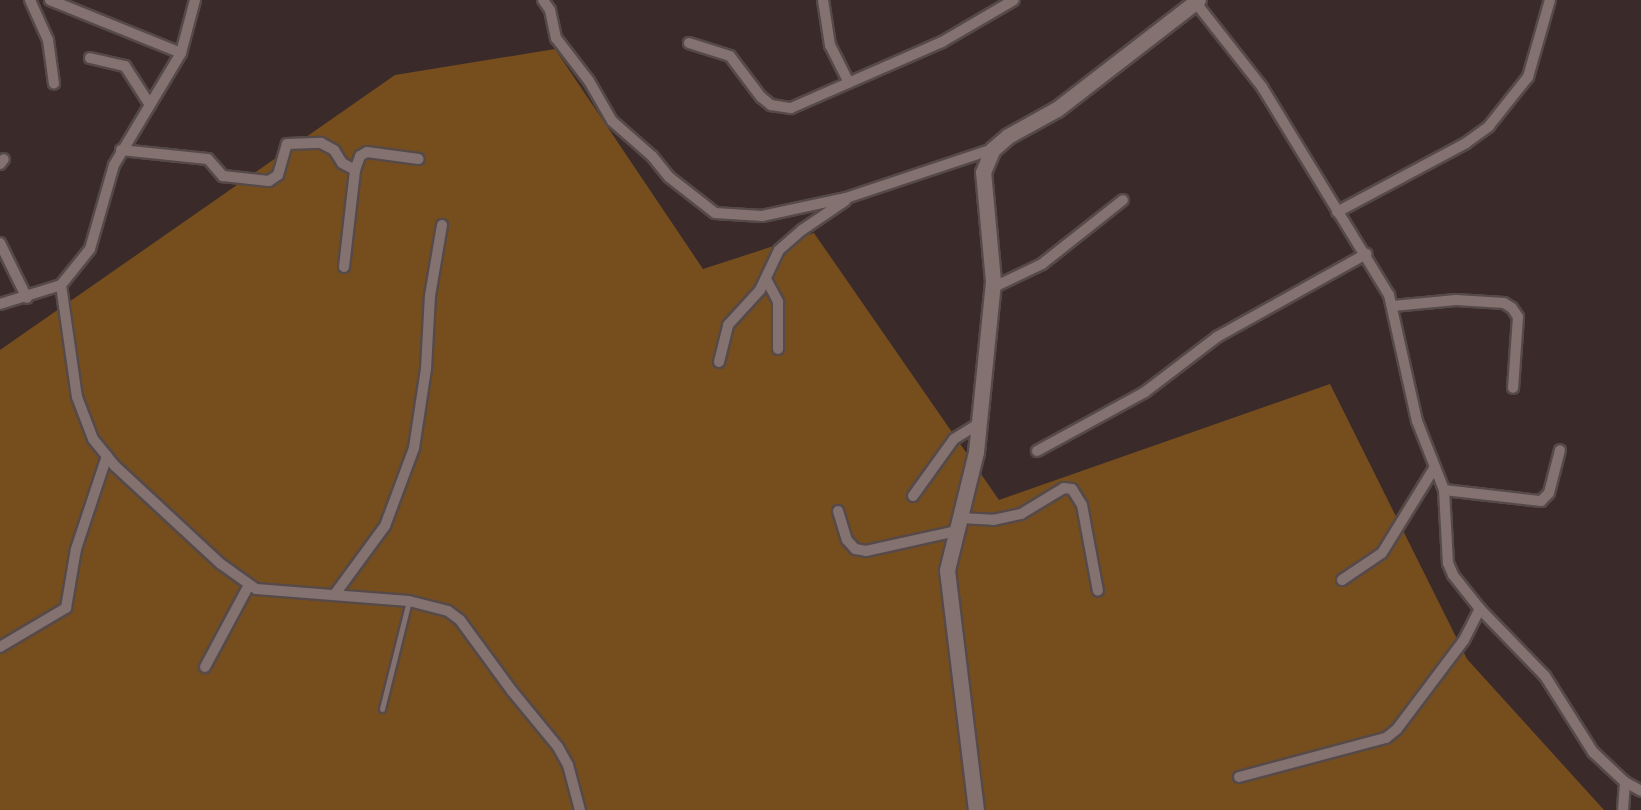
<!DOCTYPE html>
<style>
body{margin:0}
#map{position:relative;width:1641px;height:810px;overflow:hidden;background:#3a2b2a;font-family:"Nunito Sans",sans-serif}
div>[style]{position:absolute}
[style*='--x']{left:calc(var(--x)*1px);top:calc(var(--y)*1px);width:calc(var(--w)*1px);rotate:calc(var(--a)*1deg)}
.forest>*{inset:0;background:#764d1d}
.roads{filter:drop-shadow(2px 0 #564a49) drop-shadow(-2px 0 #564a49) drop-shadow(0 2px #564a49) drop-shadow(0 -2px #564a49)}
.lane>*{height:5px;margin:-2.5px;padding:0 2.5px;transform-origin:2.5px;border-radius:2.5px;background:#847271}
.street>*{height:10px;margin:-5px;padding:0 5px;transform-origin:5px;border-radius:5px;background:#847271}
.secondary>*{height:15px;margin:-7.5px;padding:0 7.5px;transform-origin:7.5px;border-radius:7.5px;background:#847271}
span{translate:-50% -50%;white-space:nowrap;text-align:center;line-height:1.15;-webkit-text-stroke:5px #302121;paint-order:stroke}
</style>
<div id="map">
<div class="forest">
<div style="clip-path:polygon(555px 49px,703px 269px,814px 233px,999px 500px,1330px 384px,1467px 659px,1604px 810px,0 810px,0 350px,395px 75px)"></div>
</div>
<div class="roads">
<div class="lane">
<div style="--x:382;--y:709;--w:111;--a:-76"></div>
</div>
<div class="street">
<div style="--x:30;--y:0;--w:44;--a:65.8"></div>
<div style="--x:48;--y:40;--w:44;--a:82.2"></div>
<div style="--x:50;--y:0;--w:141;--a:22"></div>
<div style="--x:543;--y:0;--w:12;--a:55"></div>
<div style="--x:550;--y:10;--w:29;--a:78"></div>
<div style="--x:556;--y:38;--w:54;--a:52.5"></div>
<div style="--x:589;--y:81;--w:46;--a:60.1"></div>
<div style="--x:612;--y:121;--w:53;--a:41.2"></div>
<div style="--x:652;--y:156;--w:27;--a:51"></div>
<div style="--x:669;--y:177;--w:58;--a:38"></div>
<div style="--x:715;--y:213;--w:47;--a:3.7"></div>
<div style="--x:762;--y:216;--w:86;--a:-12.1"></div>
<div style="--x:846;--y:198;--w:155;--a:-18.4"></div>
<div style="--x:823;--y:0;--w:46;--a:81.2"></div>
<div style="--x:830;--y:45;--w:42;--a:63.4"></div>
<div style="--x:1196;--y:3;--w:107;--a:51.8"></div>
<div style="--x:1262;--y:87;--w:244;--a:58.6"></div>
<div style="--x:1389;--y:295;--w:129;--a:77.5"></div>
<div style="--x:1417;--y:421;--w:74;--a:68.6"></div>
<div style="--x:1444;--y:490;--w:73;--a:86.9"></div>
<div style="--x:1448;--y:563;--w:13;--a:67"></div>
<div style="--x:1453;--y:575;--w:43;--a:51.5"></div>
<div style="--x:1480;--y:609;--w:93;--a:45.9"></div>
<div style="--x:1545;--y:676;--w:90;--a:57.7"></div>
<div style="--x:1593;--y:752;--w:44;--a:43.2"></div>
<div style="--x:1625;--y:782;--w:18;--a:29"></div>
<div style="--x:689;--y:43;--w:43;--a:17.6"></div>
<div style="--x:730;--y:56;--w:51;--a:52.9"></div>
<div style="--x:761;--y:97;--w:13;--a:39"></div>
<div style="--x:771;--y:105;--w:20;--a:9"></div>
<div style="--x:791;--y:108;--w:165;--a:-23.6"></div>
<div style="--x:942;--y:42;--w:83;--a:-30.3"></div>
<div style="--x:90;--y:58;--w:36;--a:13"></div>
<div style="--x:125;--y:66;--w:46;--a:57.3"></div>
<div style="--x:121;--y:150;--w:87;--a:5.9"></div>
<div style="--x:208;--y:159;--w:23;--a:49"></div>
<div style="--x:223;--y:176;--w:46;--a:6.2"></div>
<div style="--x:269;--y:181;--w:11;--a:-34"></div>
<div style="--x:278;--y:175;--w:32;--a:-74"></div>
<div style="--x:287;--y:144;--w:34;--a:-2"></div>
<div style="--x:321;--y:143;--w:15;--a:28"></div>
<div style="--x:334;--y:150;--w:15;--a:58"></div>
<div style="--x:342;--y:163;--w:15;--a:28"></div>
<div style="--x:0;--y:164;--w:6;--a:-51"></div>
<div style="--x:1337;--y:212;--w:146;--a:-28.1"></div>
<div style="--x:1466;--y:143;--w:29;--a:-36"></div>
<div style="--x:1489;--y:126;--w:63;--a:-51.5"></div>
<div style="--x:1528;--y:77;--w:80;--a:-74.1"></div>
<div style="--x:0;--y:243;--w:61;--a:63.9"></div>
<div style="--x:344;--y:267;--w:98;--a:-83.5"></div>
<div style="--x:355;--y:170;--w:15;--a:-70"></div>
<div style="--x:360;--y:156;--w:8;--a:-30"></div>
<div style="--x:367;--y:152;--w:52;--a:7.7"></div>
<div style="--x:766;--y:279;--w:26;--a:62"></div>
<div style="--x:778;--y:302;--w:47;--a:90"></div>
<div style="--x:61;--y:285;--w:113;--a:81.9"></div>
<div style="--x:77;--y:397;--w:45;--a:69.1"></div>
<div style="--x:93;--y:439;--w:35;--a:51"></div>
<div style="--x:115;--y:466;--w:144;--a:42.8"></div>
<div style="--x:221;--y:564;--w:43;--a:35.5"></div>
<div style="--x:256;--y:589;--w:153;--a:4.5"></div>
<div style="--x:409;--y:601;--w:40;--a:14.4"></div>
<div style="--x:448;--y:611;--w:15;--a:37"></div>
<div style="--x:460;--y:620;--w:88;--a:53.8"></div>
<div style="--x:512;--y:691;--w:72;--a:50.6"></div>
<div style="--x:558;--y:747;--w:21;--a:61"></div>
<div style="--x:568;--y:765;--w:47;--a:75.1"></div>
<div style="--x:992;--y:288;--w:55;--a:-25.6"></div>
<div style="--x:1042;--y:264;--w:103;--a:-38.3"></div>
<div style="--x:0;--y:304;--w:64;--a:-17.3"></div>
<div style="--x:61;--y:285;--w:46;--a:-51.1"></div>
<div style="--x:90;--y:249;--w:87;--a:-74.1"></div>
<div style="--x:114;--y:165;--w:131;--a:-59.1"></div>
<div style="--x:181;--y:53;--w:55;--a:-75.2"></div>
<div style="--x:1393;--y:306;--w:63;--a:-5.4"></div>
<div style="--x:1456;--y:300;--w:48;--a:3.6"></div>
<div style="--x:1504;--y:303;--w:9;--a:32"></div>
<div style="--x:1512;--y:308;--w:11;--a:56"></div>
<div style="--x:1518;--y:317;--w:71;--a:94"></div>
<div style="--x:719;--y:362;--w:38;--a:-76"></div>
<div style="--x:728;--y:325;--w:47;--a:-47.6"></div>
<div style="--x:760;--y:290;--w:44;--a:-64.6"></div>
<div style="--x:779;--y:250;--w:30;--a:-41"></div>
<div style="--x:802;--y:230;--w:52;--a:-34"></div>
<div style="--x:1037;--y:451;--w:123;--a:-28.6"></div>
<div style="--x:1145;--y:392;--w:91;--a:-37.4"></div>
<div style="--x:1217;--y:337;--w:171;--a:-29.1"></div>
<div style="--x:1444;--y:490;--w:98;--a:6.5"></div>
<div style="--x:1541;--y:501;--w:11;--a:-45"></div>
<div style="--x:1549;--y:493;--w:44;--a:-75.7"></div>
<div style="--x:913;--y:496;--w:70;--a:-54.3"></div>
<div style="--x:954;--y:439;--w:28;--a:-32"></div>
<div style="--x:838;--y:511;--w:30;--a:73"></div>
<div style="--x:847;--y:540;--w:12;--a:48"></div>
<div style="--x:855;--y:549;--w:11;--a:10"></div>
<div style="--x:866;--y:551;--w:92;--a:-12.5"></div>
<div style="--x:960;--y:518;--w:33;--a:3"></div>
<div style="--x:993;--y:520;--w:29;--a:-12"></div>
<div style="--x:1021;--y:514;--w:50;--a:-31.2"></div>
<div style="--x:1064;--y:488;--w:8;--a:7"></div>
<div style="--x:1072;--y:489;--w:19;--a:58"></div>
<div style="--x:1082;--y:505;--w:87;--a:79.5"></div>
<div style="--x:1342;--y:580;--w:48;--a:-34"></div>
<div style="--x:1382;--y:553;--w:101;--a:-58.4"></div>
<div style="--x:335;--y:594;--w:84;--a:-53.7"></div>
<div style="--x:385;--y:526;--w:83;--a:-69.6"></div>
<div style="--x:414;--y:448;--w:80;--a:-81.4"></div>
<div style="--x:426;--y:369;--w:73;--a:-86.9"></div>
<div style="--x:430;--y:296;--w:72;--a:-80.4"></div>
<div style="--x:0;--y:647;--w:77;--a:-30.6"></div>
<div style="--x:66;--y:608;--w:60;--a:-80.4"></div>
<div style="--x:76;--y:549;--w:98;--a:-71.6"></div>
<div style="--x:205;--y:667;--w:93;--a:-61.8"></div>
<div style="--x:1239;--y:777;--w:152;--a:-14.9"></div>
<div style="--x:1386;--y:738;--w:14;--a:-39"></div>
<div style="--x:1397;--y:729;--w:111;--a:-53"></div>
<div style="--x:1464;--y:640;--w:35;--a:-63"></div>
<div style="--x:1623;--y:810;--w:28;--a:-86"></div>
</div>
<div class="secondary">
<div style="--x:976;--y:810;--w:242;--a:-96.9"></div>
<div style="--x:947;--y:570;--w:122;--a:-76.2"></div>
<div style="--x:976;--y:452;--w:172;--a:-84.3"></div>
<div style="--x:993;--y:281;--w:109;--a:-95.2"></div>
<div style="--x:983;--y:172;--w:25;--a:-67"></div>
<div style="--x:993;--y:149;--w:20;--a:-41"></div>
<div style="--x:1008;--y:136;--w:56;--a:-28.9"></div>
<div style="--x:1057;--y:109;--w:178;--a:-37.7"></div>
</div>
</div>
</div>
